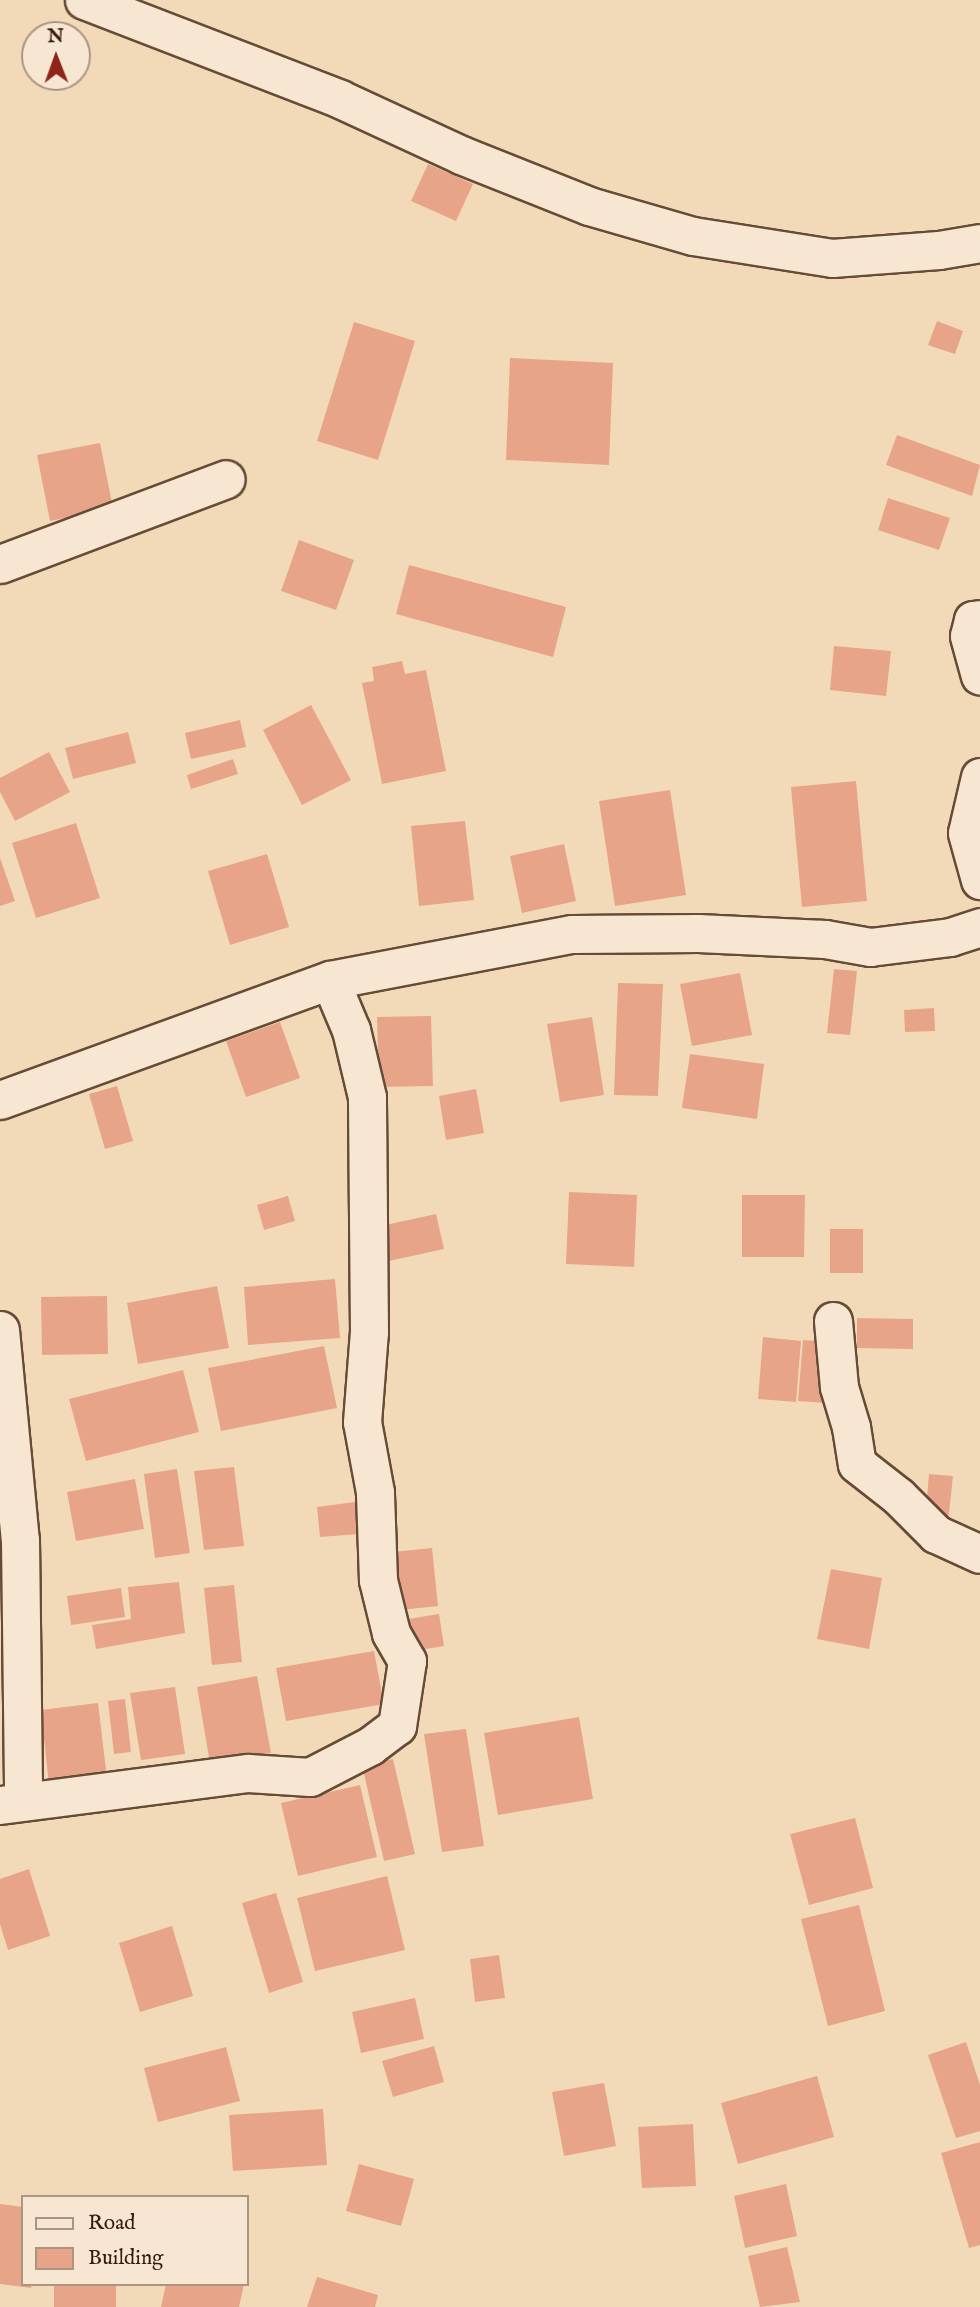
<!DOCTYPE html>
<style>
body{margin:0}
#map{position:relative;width:980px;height:2307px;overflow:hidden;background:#f2dab9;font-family:"IM FELL English",serif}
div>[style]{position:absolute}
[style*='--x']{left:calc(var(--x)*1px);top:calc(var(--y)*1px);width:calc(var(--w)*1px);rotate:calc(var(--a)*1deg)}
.building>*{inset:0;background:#e8a488}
.roads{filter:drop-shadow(2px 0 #664b36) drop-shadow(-2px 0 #664b36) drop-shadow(0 2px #664b36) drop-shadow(0 -2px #664b36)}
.street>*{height:37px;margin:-18.5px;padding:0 18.5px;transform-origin:18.5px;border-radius:18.5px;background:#f7e7d2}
span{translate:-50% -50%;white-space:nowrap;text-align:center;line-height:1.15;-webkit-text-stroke:5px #f7e7d2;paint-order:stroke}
.legend{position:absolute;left:21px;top:2195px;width:228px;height:91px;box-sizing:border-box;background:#f7e7d2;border:2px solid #aa9582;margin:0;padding:9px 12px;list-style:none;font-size:21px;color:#371b0b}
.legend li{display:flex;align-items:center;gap:14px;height:35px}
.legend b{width:35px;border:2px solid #aa9582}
.north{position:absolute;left:21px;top:21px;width:70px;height:70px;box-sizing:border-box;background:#f7e7d2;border:2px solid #aa9582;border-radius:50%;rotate:359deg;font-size:19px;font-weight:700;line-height:28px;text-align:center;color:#371b0b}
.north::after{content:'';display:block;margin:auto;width:24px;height:32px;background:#8f2418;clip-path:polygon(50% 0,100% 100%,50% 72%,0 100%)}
</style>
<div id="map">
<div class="building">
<div style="clip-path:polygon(428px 164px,473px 184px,456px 221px,411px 201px)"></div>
<div style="clip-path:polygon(937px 321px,963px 331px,955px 354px,928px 345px)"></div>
<div style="clip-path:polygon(354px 322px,415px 341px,378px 460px,317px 441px)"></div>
<div style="clip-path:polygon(510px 358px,613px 363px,609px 465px,506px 460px)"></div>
<div style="clip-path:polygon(897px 435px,980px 465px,972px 496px,886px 465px)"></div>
<div style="clip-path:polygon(100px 443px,113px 508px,50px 521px,37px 455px)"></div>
<div style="clip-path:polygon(888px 498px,950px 518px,939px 550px,878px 530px)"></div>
<div style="clip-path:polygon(299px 540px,354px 560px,336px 610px,281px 591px)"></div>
<div style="clip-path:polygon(409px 565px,566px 607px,553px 657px,396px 614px)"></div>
<div style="clip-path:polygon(834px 646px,891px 651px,886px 696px,830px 690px)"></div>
<div style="clip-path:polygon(402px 661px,405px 674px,426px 670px,446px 771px,382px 784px,362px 683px,374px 681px,372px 667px)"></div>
<div style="clip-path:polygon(311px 705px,351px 780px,302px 805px,263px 730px)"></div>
<div style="clip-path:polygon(240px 720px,246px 747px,191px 759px,185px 733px)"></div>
<div style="clip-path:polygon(128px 732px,136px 763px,73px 779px,65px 748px)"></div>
<div style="clip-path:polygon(49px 752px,70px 792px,15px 821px,0 792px,0 778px)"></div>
<div style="clip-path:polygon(233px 759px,238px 774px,191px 789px,187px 775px)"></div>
<div style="clip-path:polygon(856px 781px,867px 901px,802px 907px,791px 787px)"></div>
<div style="clip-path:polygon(670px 790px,686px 895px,615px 906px,599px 801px)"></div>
<div style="clip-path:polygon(465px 821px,474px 900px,419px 906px,411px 826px)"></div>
<div style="clip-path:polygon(76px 823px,100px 898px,36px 918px,12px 843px)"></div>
<div style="clip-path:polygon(564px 844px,576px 901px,522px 913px,510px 856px)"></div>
<div style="clip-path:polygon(267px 854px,289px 927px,230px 945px,208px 871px)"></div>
<div style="clip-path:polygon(0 858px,15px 901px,0 906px)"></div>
<div style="clip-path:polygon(834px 969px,857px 971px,850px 1035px,827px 1033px)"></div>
<div style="clip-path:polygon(740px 973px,752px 1035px,692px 1046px,680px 984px)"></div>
<div style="clip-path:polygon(618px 983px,663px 984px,658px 1096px,614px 1095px)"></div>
<div style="clip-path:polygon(934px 1008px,935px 1031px,905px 1032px,904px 1010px)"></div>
<div style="clip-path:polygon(431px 1016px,433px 1086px,379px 1087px,377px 1017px)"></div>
<div style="clip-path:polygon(592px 1017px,604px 1095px,560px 1102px,547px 1024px)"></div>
<div style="clip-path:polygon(280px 1022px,300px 1078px,246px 1097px,226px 1041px)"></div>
<div style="clip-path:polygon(690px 1054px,764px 1064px,757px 1119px,682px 1108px)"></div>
<div style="clip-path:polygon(117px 1086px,133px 1141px,105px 1149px,89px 1094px)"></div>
<div style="clip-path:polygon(476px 1089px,484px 1133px,446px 1140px,439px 1096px)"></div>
<div style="clip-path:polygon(569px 1192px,637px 1195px,634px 1267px,566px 1264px)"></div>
<div style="clip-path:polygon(742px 1195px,805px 1195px,804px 1257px,742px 1257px)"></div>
<div style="clip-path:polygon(288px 1196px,295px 1221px,264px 1230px,257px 1205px)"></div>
<div style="clip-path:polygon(436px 1214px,444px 1249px,389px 1261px,381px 1226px)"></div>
<div style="clip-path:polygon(830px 1229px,863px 1229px,863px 1273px,830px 1273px)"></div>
<div style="clip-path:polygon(335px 1279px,340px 1338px,248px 1345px,244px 1287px)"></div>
<div style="clip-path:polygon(217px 1286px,229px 1348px,138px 1364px,127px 1303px)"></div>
<div style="clip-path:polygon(107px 1296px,108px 1354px,42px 1355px,41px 1297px)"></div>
<div style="clip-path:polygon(857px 1318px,913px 1319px,913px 1349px,857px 1348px)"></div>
<div style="clip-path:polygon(763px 1337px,801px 1341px,796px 1402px,758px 1399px)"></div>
<div style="clip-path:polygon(803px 1340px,831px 1342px,826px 1403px,798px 1401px)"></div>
<div style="clip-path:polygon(324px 1346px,337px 1408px,221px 1431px,208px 1368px)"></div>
<div style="clip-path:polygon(183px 1370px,199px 1432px,86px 1461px,69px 1399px)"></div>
<div style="clip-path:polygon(234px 1467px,244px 1546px,204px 1550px,194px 1471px)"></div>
<div style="clip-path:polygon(177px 1469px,190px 1553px,155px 1558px,144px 1474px)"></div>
<div style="clip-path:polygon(929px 1474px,953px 1476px,948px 1522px,925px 1520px)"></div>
<div style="clip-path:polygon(135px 1479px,144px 1529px,76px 1541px,67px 1492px)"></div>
<div style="clip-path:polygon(355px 1502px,359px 1534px,320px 1537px,317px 1507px)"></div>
<div style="clip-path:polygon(432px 1548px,438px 1606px,400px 1610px,393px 1552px)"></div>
<div style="clip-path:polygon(831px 1569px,882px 1578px,869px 1649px,817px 1639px)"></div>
<div style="clip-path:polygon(179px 1582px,185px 1633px,96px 1649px,92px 1625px,131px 1619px,128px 1587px)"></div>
<div style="clip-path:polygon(234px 1585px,242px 1662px,212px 1665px,204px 1588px)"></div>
<div style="clip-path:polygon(121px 1588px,125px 1617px,71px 1625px,67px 1596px)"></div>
<div style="clip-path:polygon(439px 1614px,444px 1646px,407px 1652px,402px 1620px)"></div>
<div style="clip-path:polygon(374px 1651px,384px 1704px,286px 1721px,276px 1668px)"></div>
<div style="clip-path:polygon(257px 1676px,271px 1753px,210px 1763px,197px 1687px)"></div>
<div style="clip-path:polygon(175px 1687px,185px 1754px,141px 1760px,130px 1693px)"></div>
<div style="clip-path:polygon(125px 1699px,131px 1752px,114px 1754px,108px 1701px)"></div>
<div style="clip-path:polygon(98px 1703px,107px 1778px,49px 1785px,41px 1710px)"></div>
<div style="clip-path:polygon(579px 1717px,593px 1799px,498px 1815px,484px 1733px)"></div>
<div style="clip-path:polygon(466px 1729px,484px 1846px,442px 1852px,424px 1734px)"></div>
<div style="clip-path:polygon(393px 1759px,415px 1854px,384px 1861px,362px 1765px)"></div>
<div style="clip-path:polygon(360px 1785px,377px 1857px,298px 1876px,281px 1803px)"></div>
<div style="clip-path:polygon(855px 1818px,873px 1888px,809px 1905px,790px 1834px)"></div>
<div style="clip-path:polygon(29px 1869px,50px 1936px,8px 1950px,0 1924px,0 1879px)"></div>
<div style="clip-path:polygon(387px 1876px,405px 1950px,315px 1971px,297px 1898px)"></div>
<div style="clip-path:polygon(276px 1893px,303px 1982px,269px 1993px,242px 1903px)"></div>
<div style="clip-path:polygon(859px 1905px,885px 2011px,828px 2026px,801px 1919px)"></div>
<div style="clip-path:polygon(172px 1926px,193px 1996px,140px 2012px,119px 1943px)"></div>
<div style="clip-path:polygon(499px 1955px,505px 1998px,475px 2002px,470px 1959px)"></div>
<div style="clip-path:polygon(415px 1998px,424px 2039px,361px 2053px,352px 2012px)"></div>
<div style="clip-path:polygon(966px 2042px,980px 2085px,980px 2131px,956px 2138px,928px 2055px)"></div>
<div style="clip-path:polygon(434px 2046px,444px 2082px,393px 2097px,382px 2061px)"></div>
<div style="clip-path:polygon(226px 2047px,240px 2101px,158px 2122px,144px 2068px)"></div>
<div style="clip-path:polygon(817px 2076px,834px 2137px,738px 2164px,721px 2103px)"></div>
<div style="clip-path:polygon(604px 2083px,616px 2146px,564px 2156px,552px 2092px)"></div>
<div style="clip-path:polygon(323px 2109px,327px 2165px,233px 2171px,229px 2115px)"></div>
<div style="clip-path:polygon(693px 2124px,696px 2186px,642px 2188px,638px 2127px)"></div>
<div style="clip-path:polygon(980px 2142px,980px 2245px,969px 2248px,941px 2153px)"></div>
<div style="clip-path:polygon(359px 2164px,414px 2179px,401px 2226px,346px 2211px)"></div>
<div style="clip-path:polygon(786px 2184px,797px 2236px,745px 2248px,734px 2196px)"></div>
<div style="clip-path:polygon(0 2204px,23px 2207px,23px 2284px,32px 2284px,31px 2288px,0 2284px)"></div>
<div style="clip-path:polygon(787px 2247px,800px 2302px,760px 2307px,748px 2256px)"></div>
<div style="clip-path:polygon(317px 2277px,378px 2295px,375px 2307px,307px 2307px)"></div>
<div style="clip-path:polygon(54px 2284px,116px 2284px,116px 2307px,54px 2307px)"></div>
<div style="clip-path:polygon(166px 2284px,244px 2284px,239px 2307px,161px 2307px)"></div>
</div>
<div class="roads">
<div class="street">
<div style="--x:84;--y:0;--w:274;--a:21.1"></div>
<div style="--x:340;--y:99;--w:133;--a:24.8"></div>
<div style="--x:461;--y:155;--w:138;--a:21.7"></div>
<div style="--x:589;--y:206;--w:108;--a:16.1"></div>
<div style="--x:693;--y:236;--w:141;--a:9"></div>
<div style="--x:832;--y:258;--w:107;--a:-4.3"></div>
<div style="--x:939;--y:250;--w:42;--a:-9.7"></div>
<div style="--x:0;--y:564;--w:241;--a:-20.6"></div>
<div style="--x:980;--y:619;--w:7;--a:172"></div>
<div style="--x:973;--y:620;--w:16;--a:104"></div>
<div style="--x:969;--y:636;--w:41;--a:74.6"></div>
<div style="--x:980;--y:777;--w:57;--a:103.1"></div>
<div style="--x:967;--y:833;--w:49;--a:74.5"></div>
<div style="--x:0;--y:1100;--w:351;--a:-20"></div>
<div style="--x:330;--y:980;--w:246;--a:-10.8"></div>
<div style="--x:572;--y:934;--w:126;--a:-0.5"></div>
<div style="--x:698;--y:933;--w:127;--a:2.7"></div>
<div style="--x:825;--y:939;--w:46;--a:10.1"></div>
<div style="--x:870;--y:947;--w:81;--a:-7.1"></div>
<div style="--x:950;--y:937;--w:32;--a:-18"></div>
<div style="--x:833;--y:1321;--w:66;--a:84.8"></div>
<div style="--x:839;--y:1387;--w:42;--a:73.3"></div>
<div style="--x:851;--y:1427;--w:37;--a:81"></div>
<div style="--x:857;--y:1464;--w:52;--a:38"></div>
<div style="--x:898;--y:1496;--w:54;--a:45"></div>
<div style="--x:936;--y:1534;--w:48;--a:24.4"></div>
<div style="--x:0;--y:1330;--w:211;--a:84.6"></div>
<div style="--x:20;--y:1540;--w:261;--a:89.3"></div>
<div style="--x:0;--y:1805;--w:250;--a:-7.4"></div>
<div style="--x:248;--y:1773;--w:62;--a:3.7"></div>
<div style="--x:310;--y:1777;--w:68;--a:-27.3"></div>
<div style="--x:370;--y:1746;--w:34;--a:-37"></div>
<div style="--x:397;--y:1726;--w:66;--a:-81.3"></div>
<div style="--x:407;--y:1661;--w:32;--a:-120"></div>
<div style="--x:391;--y:1633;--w:55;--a:-103.8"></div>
<div style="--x:378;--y:1580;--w:88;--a:-92"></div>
<div style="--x:375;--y:1492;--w:71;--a:-100.5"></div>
<div style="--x:362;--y:1422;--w:90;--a:-85.6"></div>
<div style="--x:369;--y:1332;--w:235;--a:-90.5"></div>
<div style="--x:367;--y:1097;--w:69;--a:-103.4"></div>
<div style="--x:351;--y:1030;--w:54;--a:-112.8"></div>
</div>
</div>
<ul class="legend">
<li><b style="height:9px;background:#f7e7d2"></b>Road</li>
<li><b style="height:19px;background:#e8a488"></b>Building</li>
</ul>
<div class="north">N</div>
</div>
